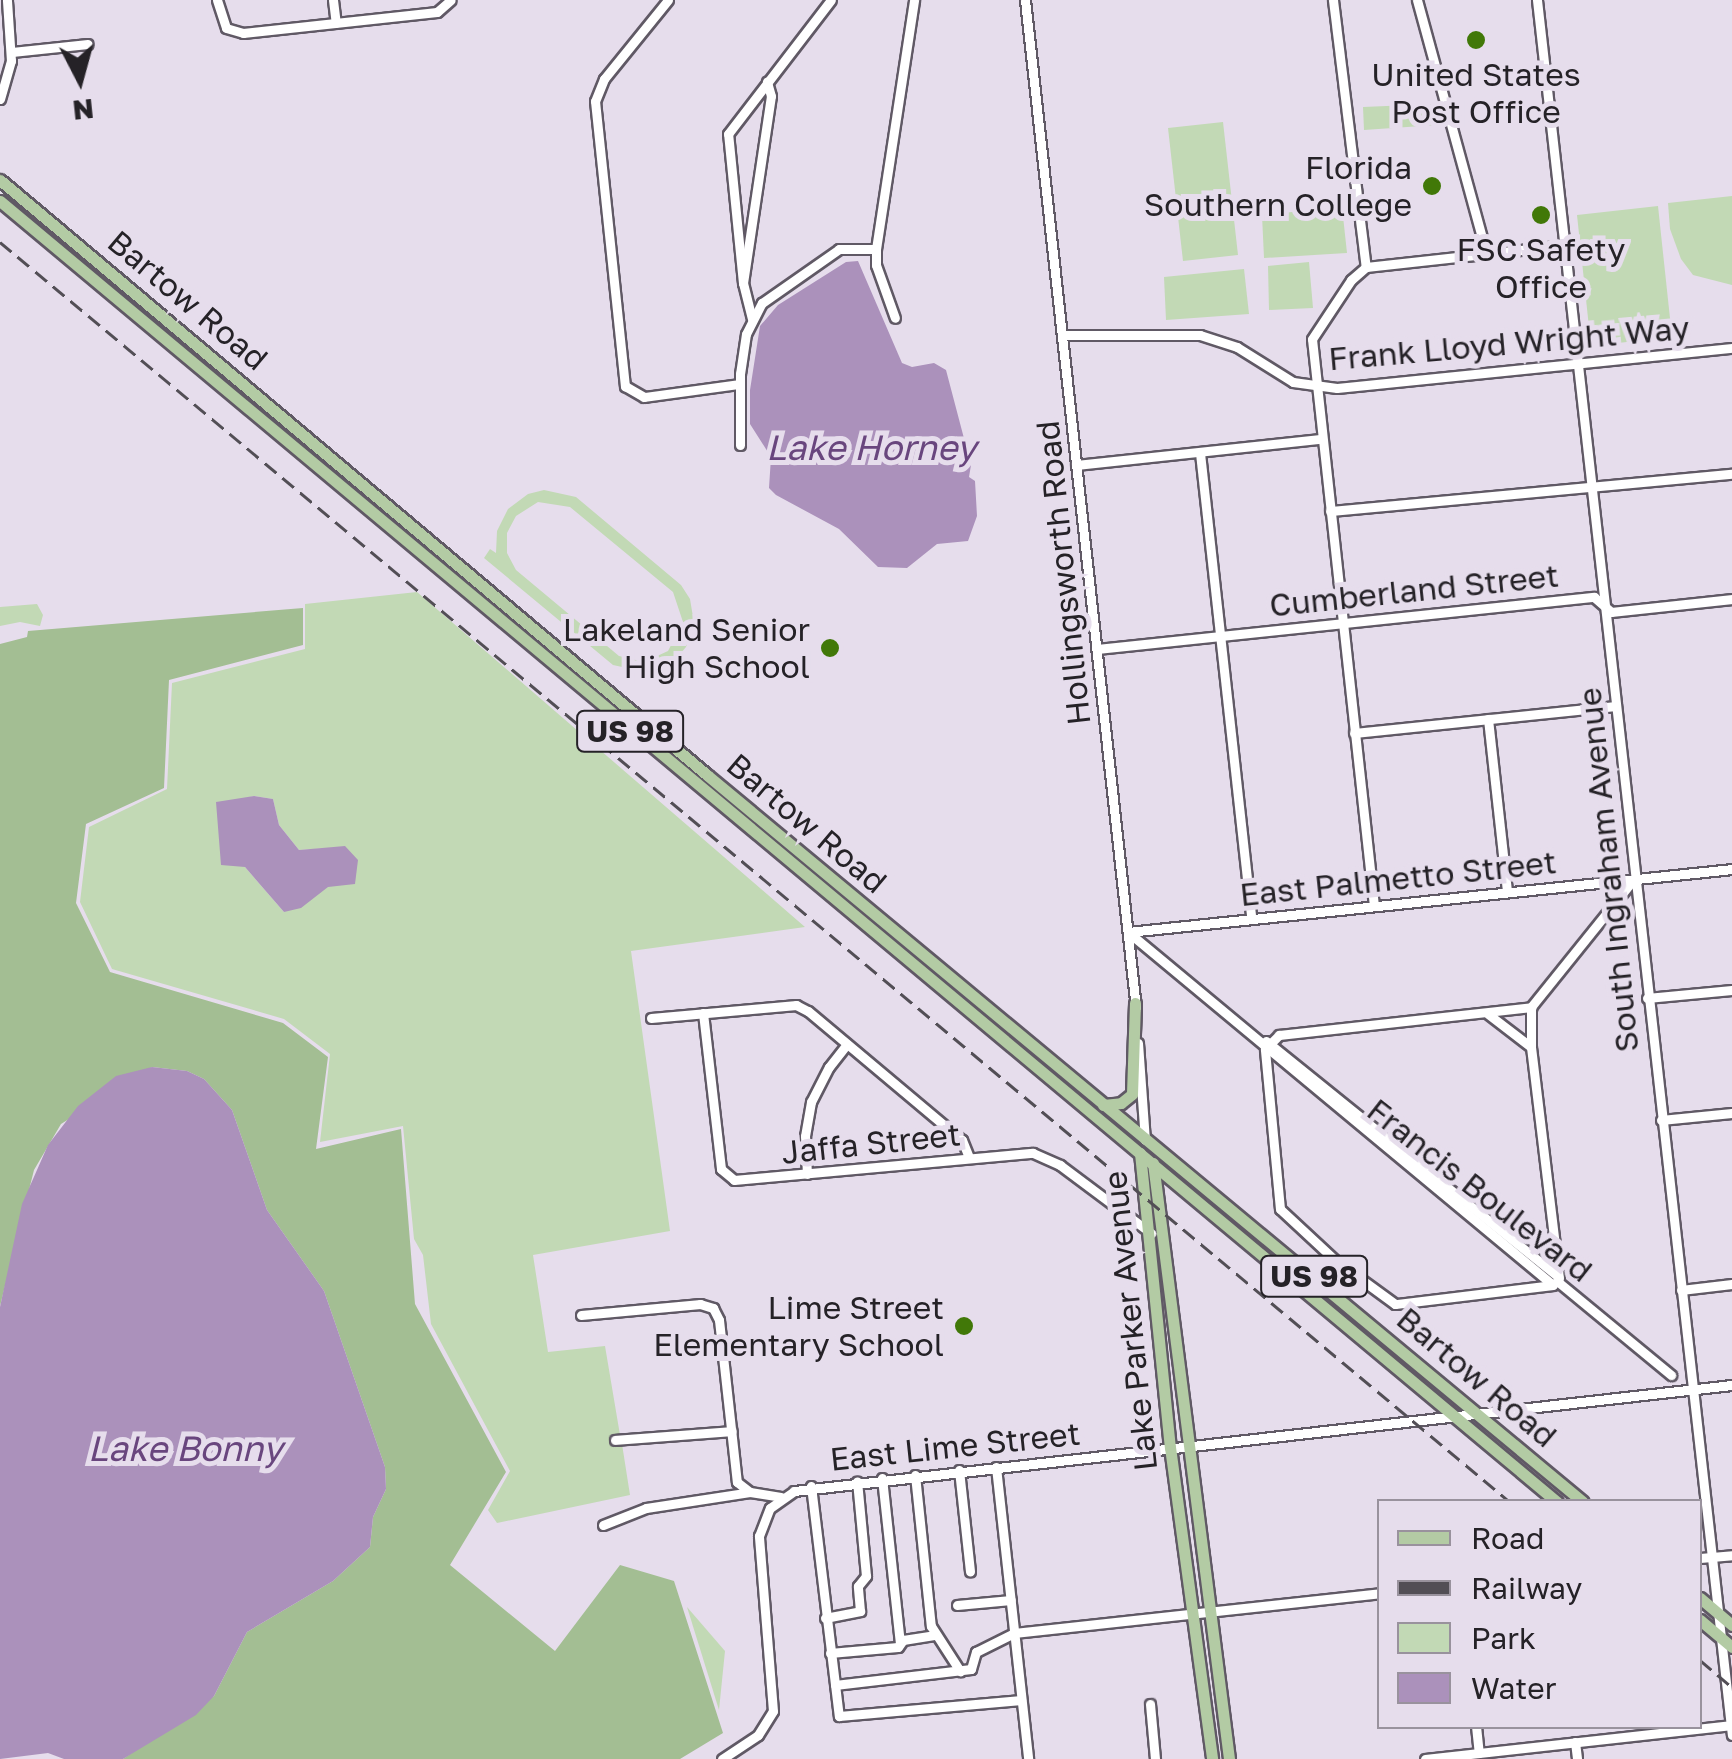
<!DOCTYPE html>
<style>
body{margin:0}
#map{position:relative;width:1732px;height:1759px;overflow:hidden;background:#e6ddec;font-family:"Golos Text",sans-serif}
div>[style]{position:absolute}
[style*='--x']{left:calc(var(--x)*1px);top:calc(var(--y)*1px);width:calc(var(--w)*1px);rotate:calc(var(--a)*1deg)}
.green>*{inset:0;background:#c2d9b5}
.forest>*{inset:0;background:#a3be93}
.water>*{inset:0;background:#ab91bb}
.roads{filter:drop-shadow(2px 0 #605965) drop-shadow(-2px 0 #605965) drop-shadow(0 2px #605965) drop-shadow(0 -2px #605965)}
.minor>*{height:9px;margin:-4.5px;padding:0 4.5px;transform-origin:4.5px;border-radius:4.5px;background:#fff}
.major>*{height:11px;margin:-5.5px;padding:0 5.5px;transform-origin:5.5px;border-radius:5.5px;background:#b3cba4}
.rail>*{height:2.5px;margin-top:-1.25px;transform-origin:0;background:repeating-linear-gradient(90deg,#524e55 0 15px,transparent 0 23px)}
.dots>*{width:28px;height:28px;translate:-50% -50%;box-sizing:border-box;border:5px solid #e6ddec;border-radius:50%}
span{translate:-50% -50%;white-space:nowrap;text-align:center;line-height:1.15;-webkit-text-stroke:10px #e6ddec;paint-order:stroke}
.shield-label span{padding:2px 8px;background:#e6ddec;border:2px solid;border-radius:8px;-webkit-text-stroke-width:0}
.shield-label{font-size:30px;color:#252227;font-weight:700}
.poi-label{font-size:32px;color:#252227}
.right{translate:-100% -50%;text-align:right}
.street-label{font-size:32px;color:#252227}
.water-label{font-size:35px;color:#69467e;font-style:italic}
.legend{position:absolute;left:1377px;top:1499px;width:325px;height:230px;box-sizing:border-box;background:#e6ddec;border:2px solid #99929d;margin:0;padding:12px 18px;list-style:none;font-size:30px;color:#252227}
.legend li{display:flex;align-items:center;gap:20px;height:50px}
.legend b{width:50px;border:2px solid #99929d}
.north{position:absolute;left:30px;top:30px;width:100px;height:100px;-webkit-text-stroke:8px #e6ddec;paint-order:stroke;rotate:174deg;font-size:28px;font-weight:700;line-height:40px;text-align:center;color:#252227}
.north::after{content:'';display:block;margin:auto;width:35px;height:45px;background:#252227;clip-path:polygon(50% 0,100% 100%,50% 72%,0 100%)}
</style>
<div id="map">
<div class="green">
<div style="clip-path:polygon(1434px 104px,1436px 125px,1364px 130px,1363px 107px)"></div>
<div style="clip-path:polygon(1223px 122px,1238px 255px,1183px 261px,1168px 128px)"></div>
<div style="clip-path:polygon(1732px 196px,1732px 285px,1693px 275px,1681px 259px,1670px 229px,1668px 203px)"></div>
<div style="clip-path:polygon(1658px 206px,1672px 337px,1591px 346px,1577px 215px)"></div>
<div style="clip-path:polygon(1342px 207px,1347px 253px,1264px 258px,1262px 215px)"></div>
<div style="clip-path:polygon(1309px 262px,1313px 308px,1269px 310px,1268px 266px)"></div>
<div style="clip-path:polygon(1244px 269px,1249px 314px,1166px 320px,1164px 277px)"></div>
<div style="clip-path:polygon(evenodd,544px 490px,576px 497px,681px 585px,690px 599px,694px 623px,686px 647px,675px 660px,645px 672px,613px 665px,484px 558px,490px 549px,496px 553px,497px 531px,508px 509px,528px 494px,544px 490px,538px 502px,570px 507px,673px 592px,683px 622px,668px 651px,644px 662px,619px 656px,516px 570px,507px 553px,507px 533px,516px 516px,538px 502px)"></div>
<div style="clip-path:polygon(evenodd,417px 592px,805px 927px,631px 951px,670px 1231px,533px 1255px,548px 1352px,605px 1346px,620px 1435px,610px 1436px,611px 1445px,622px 1444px,630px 1495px,497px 1523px,488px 1510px,510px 1471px,431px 1324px,423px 1255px,414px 1239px,403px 1126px,320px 1142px,330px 1054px,284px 1019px,112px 969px,80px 902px,89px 827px,167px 789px,172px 683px,305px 649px,305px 604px,417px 592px,254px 796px,273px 799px,279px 825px,299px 850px,345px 847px,284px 912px,245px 867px,234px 801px,254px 796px)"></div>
<div style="clip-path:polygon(37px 604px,43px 615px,40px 626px,20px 622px,0 626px,0 607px)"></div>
<div style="clip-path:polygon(687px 1607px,725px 1651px,719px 1710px)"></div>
</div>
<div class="forest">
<div style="clip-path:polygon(303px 608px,303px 645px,169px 680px,164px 788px,86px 824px,76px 903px,110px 972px,283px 1023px,328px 1057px,316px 1149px,401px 1129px,415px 1304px,506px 1472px,450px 1565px,555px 1651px,620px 1565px,674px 1581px,723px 1733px,680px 1759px,123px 1759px,214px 1696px,247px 1632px,333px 1581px,370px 1547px,373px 1517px,386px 1489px,385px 1467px,324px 1291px,267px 1210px,232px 1110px,204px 1079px,187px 1071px,152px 1067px,61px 1124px,34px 1170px,0 1306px,0 644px,27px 637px,28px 631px)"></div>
</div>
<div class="water">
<div style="clip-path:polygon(858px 261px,902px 363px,912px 367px,934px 363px,946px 370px,971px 465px,969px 477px,975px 481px,977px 516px,968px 541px,937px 544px,907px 568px,878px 567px,839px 529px,776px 495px,769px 488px,771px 457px,750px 424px,750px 390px,760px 326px,778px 305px,846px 262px)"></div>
<div style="clip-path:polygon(254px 796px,273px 799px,279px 825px,299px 850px,345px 846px,358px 860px,355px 884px,328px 887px,301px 908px,284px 912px,245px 867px,221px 865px,216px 802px)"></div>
<div style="clip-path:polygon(152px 1067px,187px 1071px,204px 1079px,232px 1110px,267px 1210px,324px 1291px,385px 1467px,386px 1489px,373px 1517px,370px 1547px,333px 1581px,247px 1632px,214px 1696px,196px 1715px,123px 1759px,64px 1759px,48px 1753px,0 1759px,0 1307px,22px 1204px,48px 1145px,78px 1106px,116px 1076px)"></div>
</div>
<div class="roads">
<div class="minor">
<div style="--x:217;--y:0;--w:29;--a:72"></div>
<div style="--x:226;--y:28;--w:18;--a:16"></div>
<div style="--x:243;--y:33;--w:195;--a:-6.2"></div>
<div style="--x:437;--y:12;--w:18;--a:-41"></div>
<div style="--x:333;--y:0;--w:23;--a:83"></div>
<div style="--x:668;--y:0;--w:102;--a:129"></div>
<div style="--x:604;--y:79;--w:24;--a:112"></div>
<div style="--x:595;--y:101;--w:287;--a:84"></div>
<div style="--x:625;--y:386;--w:22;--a:30"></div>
<div style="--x:644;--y:397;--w:96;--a:-7.8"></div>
<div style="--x:1025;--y:0;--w:1014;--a:83.72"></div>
<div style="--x:1333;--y:0;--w:269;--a:83"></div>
<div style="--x:1417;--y:0;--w:261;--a:74.7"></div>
<div style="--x:1537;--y:0;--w:1746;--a:83.59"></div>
<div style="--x:12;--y:52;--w:76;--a:-6"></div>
<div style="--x:0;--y:99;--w:40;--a:-74"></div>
<div style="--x:11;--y:61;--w:61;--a:-93.8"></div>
<div style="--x:876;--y:249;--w:252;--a:-81.3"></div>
<div style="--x:743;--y:283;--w:150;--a:-95.7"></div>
<div style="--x:728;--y:134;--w:169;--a:-52.5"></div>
<div style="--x:752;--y:319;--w:37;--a:-104"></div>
<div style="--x:743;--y:283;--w:189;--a:-81.5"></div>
<div style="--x:771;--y:96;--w:15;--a:-106"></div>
<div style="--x:1063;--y:335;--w:137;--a:0"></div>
<div style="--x:1200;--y:335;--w:39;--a:18"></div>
<div style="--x:1237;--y:347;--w:66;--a:32"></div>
<div style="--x:1293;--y:382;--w:44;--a:7.8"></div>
<div style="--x:1337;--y:388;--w:397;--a:-5.8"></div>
<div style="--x:740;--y:445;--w:71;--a:-90"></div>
<div style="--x:740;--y:374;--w:40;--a:-81.5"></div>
<div style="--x:746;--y:334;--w:35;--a:-63"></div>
<div style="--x:762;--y:303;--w:94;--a:-35"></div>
<div style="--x:839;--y:249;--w:37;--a:0"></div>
<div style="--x:876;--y:249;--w:16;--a:90"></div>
<div style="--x:876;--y:265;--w:56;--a:70.3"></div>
<div style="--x:1200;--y:453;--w:467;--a:83.7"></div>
<div style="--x:1076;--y:465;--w:246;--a:-6.1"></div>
<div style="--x:1330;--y:511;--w:404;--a:-5.3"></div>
<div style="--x:1097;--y:649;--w:500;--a:-6"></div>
<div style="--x:1594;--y:597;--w:23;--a:41"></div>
<div style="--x:1611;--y:612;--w:122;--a:-6.1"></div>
<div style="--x:1488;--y:719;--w:174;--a:83.7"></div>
<div style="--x:1354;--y:733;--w:261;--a:-5.9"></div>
<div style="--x:1374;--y:906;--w:570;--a:-96.24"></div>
<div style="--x:1312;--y:339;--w:71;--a:-56.5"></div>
<div style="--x:1351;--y:280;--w:20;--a:-41"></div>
<div style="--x:1366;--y:267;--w:199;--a:-6.3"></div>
<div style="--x:1128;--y:932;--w:607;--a:-5.95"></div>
<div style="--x:1128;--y:932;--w:552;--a:39.71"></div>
<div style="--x:1647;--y:998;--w:85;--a:-5.4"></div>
<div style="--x:703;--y:1013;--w:157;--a:83.4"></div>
<div style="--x:721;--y:1169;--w:17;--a:40"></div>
<div style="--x:734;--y:1180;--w:300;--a:-5.2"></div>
<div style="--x:1033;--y:1153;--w:30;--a:24"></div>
<div style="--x:1060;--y:1165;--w:114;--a:36.8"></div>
<div style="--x:1488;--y:1014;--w:54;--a:37.5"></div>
<div style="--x:1531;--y:1047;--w:233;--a:83.1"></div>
<div style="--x:651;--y:1018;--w:146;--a:-5.1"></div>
<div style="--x:796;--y:1005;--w:13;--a:27"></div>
<div style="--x:808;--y:1011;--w:201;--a:40"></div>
<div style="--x:962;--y:1140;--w:18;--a:68"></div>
<div style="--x:1266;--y:1041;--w:376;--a:38.9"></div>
<div style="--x:1138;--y:1043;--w:97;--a:85.9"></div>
<div style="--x:1531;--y:1047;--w:40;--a:-90"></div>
<div style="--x:1661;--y:1120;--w:71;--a:-5.6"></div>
<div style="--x:807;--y:1174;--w:38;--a:-93"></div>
<div style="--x:805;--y:1136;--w:35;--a:-80"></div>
<div style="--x:811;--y:1102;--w:39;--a:-63"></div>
<div style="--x:829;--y:1067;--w:29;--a:-52"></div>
<div style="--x:1557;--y:1281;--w:148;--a:39.5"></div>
<div style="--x:1553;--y:1285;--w:159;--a:173.1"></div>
<div style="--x:1395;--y:1304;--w:73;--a:-143.9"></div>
<div style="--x:1336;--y:1261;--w:76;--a:-137.1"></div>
<div style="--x:1280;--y:1209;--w:161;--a:-95.4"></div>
<div style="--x:1265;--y:1049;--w:20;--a:-45"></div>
<div style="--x:1279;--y:1035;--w:254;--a:-6.3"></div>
<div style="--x:1531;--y:1007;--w:163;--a:-51.2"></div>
<div style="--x:1681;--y:1290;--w:51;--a:-6.7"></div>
<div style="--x:1309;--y:1293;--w:42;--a:-49.8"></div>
<div style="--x:581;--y:1315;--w:120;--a:-5.3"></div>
<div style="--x:700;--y:1304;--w:14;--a:17"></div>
<div style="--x:713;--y:1308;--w:13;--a:63"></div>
<div style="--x:719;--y:1320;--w:163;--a:83.7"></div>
<div style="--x:737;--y:1482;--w:16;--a:38"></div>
<div style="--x:750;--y:1492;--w:31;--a:9"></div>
<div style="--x:615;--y:1440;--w:117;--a:-4.4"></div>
<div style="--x:996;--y:1467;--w:294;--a:83.7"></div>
<div style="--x:959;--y:1470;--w:102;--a:83.8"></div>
<div style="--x:915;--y:1475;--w:152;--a:84"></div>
<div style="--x:931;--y:1626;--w:54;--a:57.2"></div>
<div style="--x:882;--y:1478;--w:166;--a:83.8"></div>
<div style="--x:811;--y:1486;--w:232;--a:83.1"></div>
<div style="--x:839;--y:1716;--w:183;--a:-5"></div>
<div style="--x:603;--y:1525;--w:46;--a:-21.6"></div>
<div style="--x:646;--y:1508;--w:105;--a:-8.7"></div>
<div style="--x:1700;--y:1558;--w:32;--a:-5"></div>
<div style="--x:957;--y:1605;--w:54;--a:-5.3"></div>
<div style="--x:825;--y:1618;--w:36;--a:-11"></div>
<div style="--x:860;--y:1611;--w:25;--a:-95"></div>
<div style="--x:858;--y:1586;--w:13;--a:-51"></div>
<div style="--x:866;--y:1576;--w:95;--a:-95.4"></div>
<div style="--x:830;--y:1653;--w:68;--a:-5"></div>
<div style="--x:898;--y:1647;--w:9;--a:-54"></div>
<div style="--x:903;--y:1640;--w:33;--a:-9"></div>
<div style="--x:835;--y:1685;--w:137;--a:-6.7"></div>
<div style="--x:971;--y:1669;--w:18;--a:-74"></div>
<div style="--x:976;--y:1652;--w:42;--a:-26.6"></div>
<div style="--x:1014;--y:1633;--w:368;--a:-6.2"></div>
<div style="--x:1150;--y:1704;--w:55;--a:84.8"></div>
<div style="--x:1476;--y:1726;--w:27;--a:84"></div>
<div style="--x:1575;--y:1742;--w:17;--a:83"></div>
<div style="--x:722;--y:1759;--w:43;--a:-33.7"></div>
<div style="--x:758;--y:1735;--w:28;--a:-58"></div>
<div style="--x:773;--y:1711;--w:176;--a:-94.6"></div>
<div style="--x:759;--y:1536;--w:30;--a:-69"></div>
<div style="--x:770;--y:1508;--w:29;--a:-35"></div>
<div style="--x:794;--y:1491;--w:944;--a:-6.45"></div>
<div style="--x:1425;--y:1759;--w:309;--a:-6.3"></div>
</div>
<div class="major">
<div style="--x:0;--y:180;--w:924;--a:40.08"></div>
<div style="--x:707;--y:775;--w:1138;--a:39.69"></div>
<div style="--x:0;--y:201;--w:2029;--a:39.88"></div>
<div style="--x:1103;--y:1105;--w:18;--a:-6"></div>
<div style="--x:1121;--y:1103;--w:14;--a:-39"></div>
<div style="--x:1132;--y:1094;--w:91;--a:-88.1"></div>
<div style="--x:1140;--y:1153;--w:296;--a:84.2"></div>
<div style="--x:1170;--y:1447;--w:315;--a:82.3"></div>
<div style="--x:1153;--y:1163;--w:601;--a:82.73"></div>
<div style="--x:1700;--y:1598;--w:42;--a:40.2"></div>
<div style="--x:1700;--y:1620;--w:42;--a:40.2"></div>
</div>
</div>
<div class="rail">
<div style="--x:0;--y:242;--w:1967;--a:39.84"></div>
<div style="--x:1700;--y:1660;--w:42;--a:40.2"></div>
</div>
<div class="dots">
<div style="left:1476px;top:40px;background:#417808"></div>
<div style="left:1432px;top:186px;background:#417808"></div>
<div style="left:1541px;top:215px;background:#417808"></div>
<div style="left:830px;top:648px;background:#417808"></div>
<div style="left:964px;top:1326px;background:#417808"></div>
</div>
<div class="shield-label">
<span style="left:630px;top:731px">US 98</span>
<span style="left:1314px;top:1276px">US 98</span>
</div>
<div class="poi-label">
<span style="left:1476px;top:93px">United States<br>Post Office</span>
<span class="right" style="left:1412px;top:186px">Florida<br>Southern College</span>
<span style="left:1541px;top:268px">FSC Safety<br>Office</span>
<span class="right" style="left:810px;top:648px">Lakeland Senior<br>High School</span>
<span class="right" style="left:944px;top:1326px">Lime Street<br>Elementary School</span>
</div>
<div class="street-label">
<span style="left:188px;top:300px;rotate:40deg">Bartow Road</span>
<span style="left:1509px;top:343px;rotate:-5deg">Frank Lloyd Wright Way</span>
<span style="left:1063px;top:573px;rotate:-96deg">Hollingsworth Road</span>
<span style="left:1414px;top:590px;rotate:-6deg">Cumberland Street</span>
<span style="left:807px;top:823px;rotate:40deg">Bartow Road</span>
<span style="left:1608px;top:870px;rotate:-96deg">South Ingraham Avenue</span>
<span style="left:1398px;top:878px;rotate:-6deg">East Palmetto Street</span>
<span style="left:871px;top:1143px;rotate:-6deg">Jaffa Street</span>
<span style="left:1480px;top:1190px;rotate:38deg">Francis Boulevard</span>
<span style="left:1130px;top:1321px;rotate:-96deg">Lake Parker Avenue</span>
<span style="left:1477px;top:1377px;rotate:40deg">Bartow Road</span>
<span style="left:955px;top:1446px;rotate:-6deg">East Lime Street</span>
</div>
<div class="water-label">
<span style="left:871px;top:447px">Lake Horney</span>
<span style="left:185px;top:1448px">Lake Bonny</span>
</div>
<ul class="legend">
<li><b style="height:12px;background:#b3cba4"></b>Road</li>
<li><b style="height:12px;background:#524e55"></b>Railway</li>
<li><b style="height:28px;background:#c2d9b5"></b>Park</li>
<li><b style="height:28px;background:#ab91bb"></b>Water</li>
</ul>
<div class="north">N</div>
</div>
